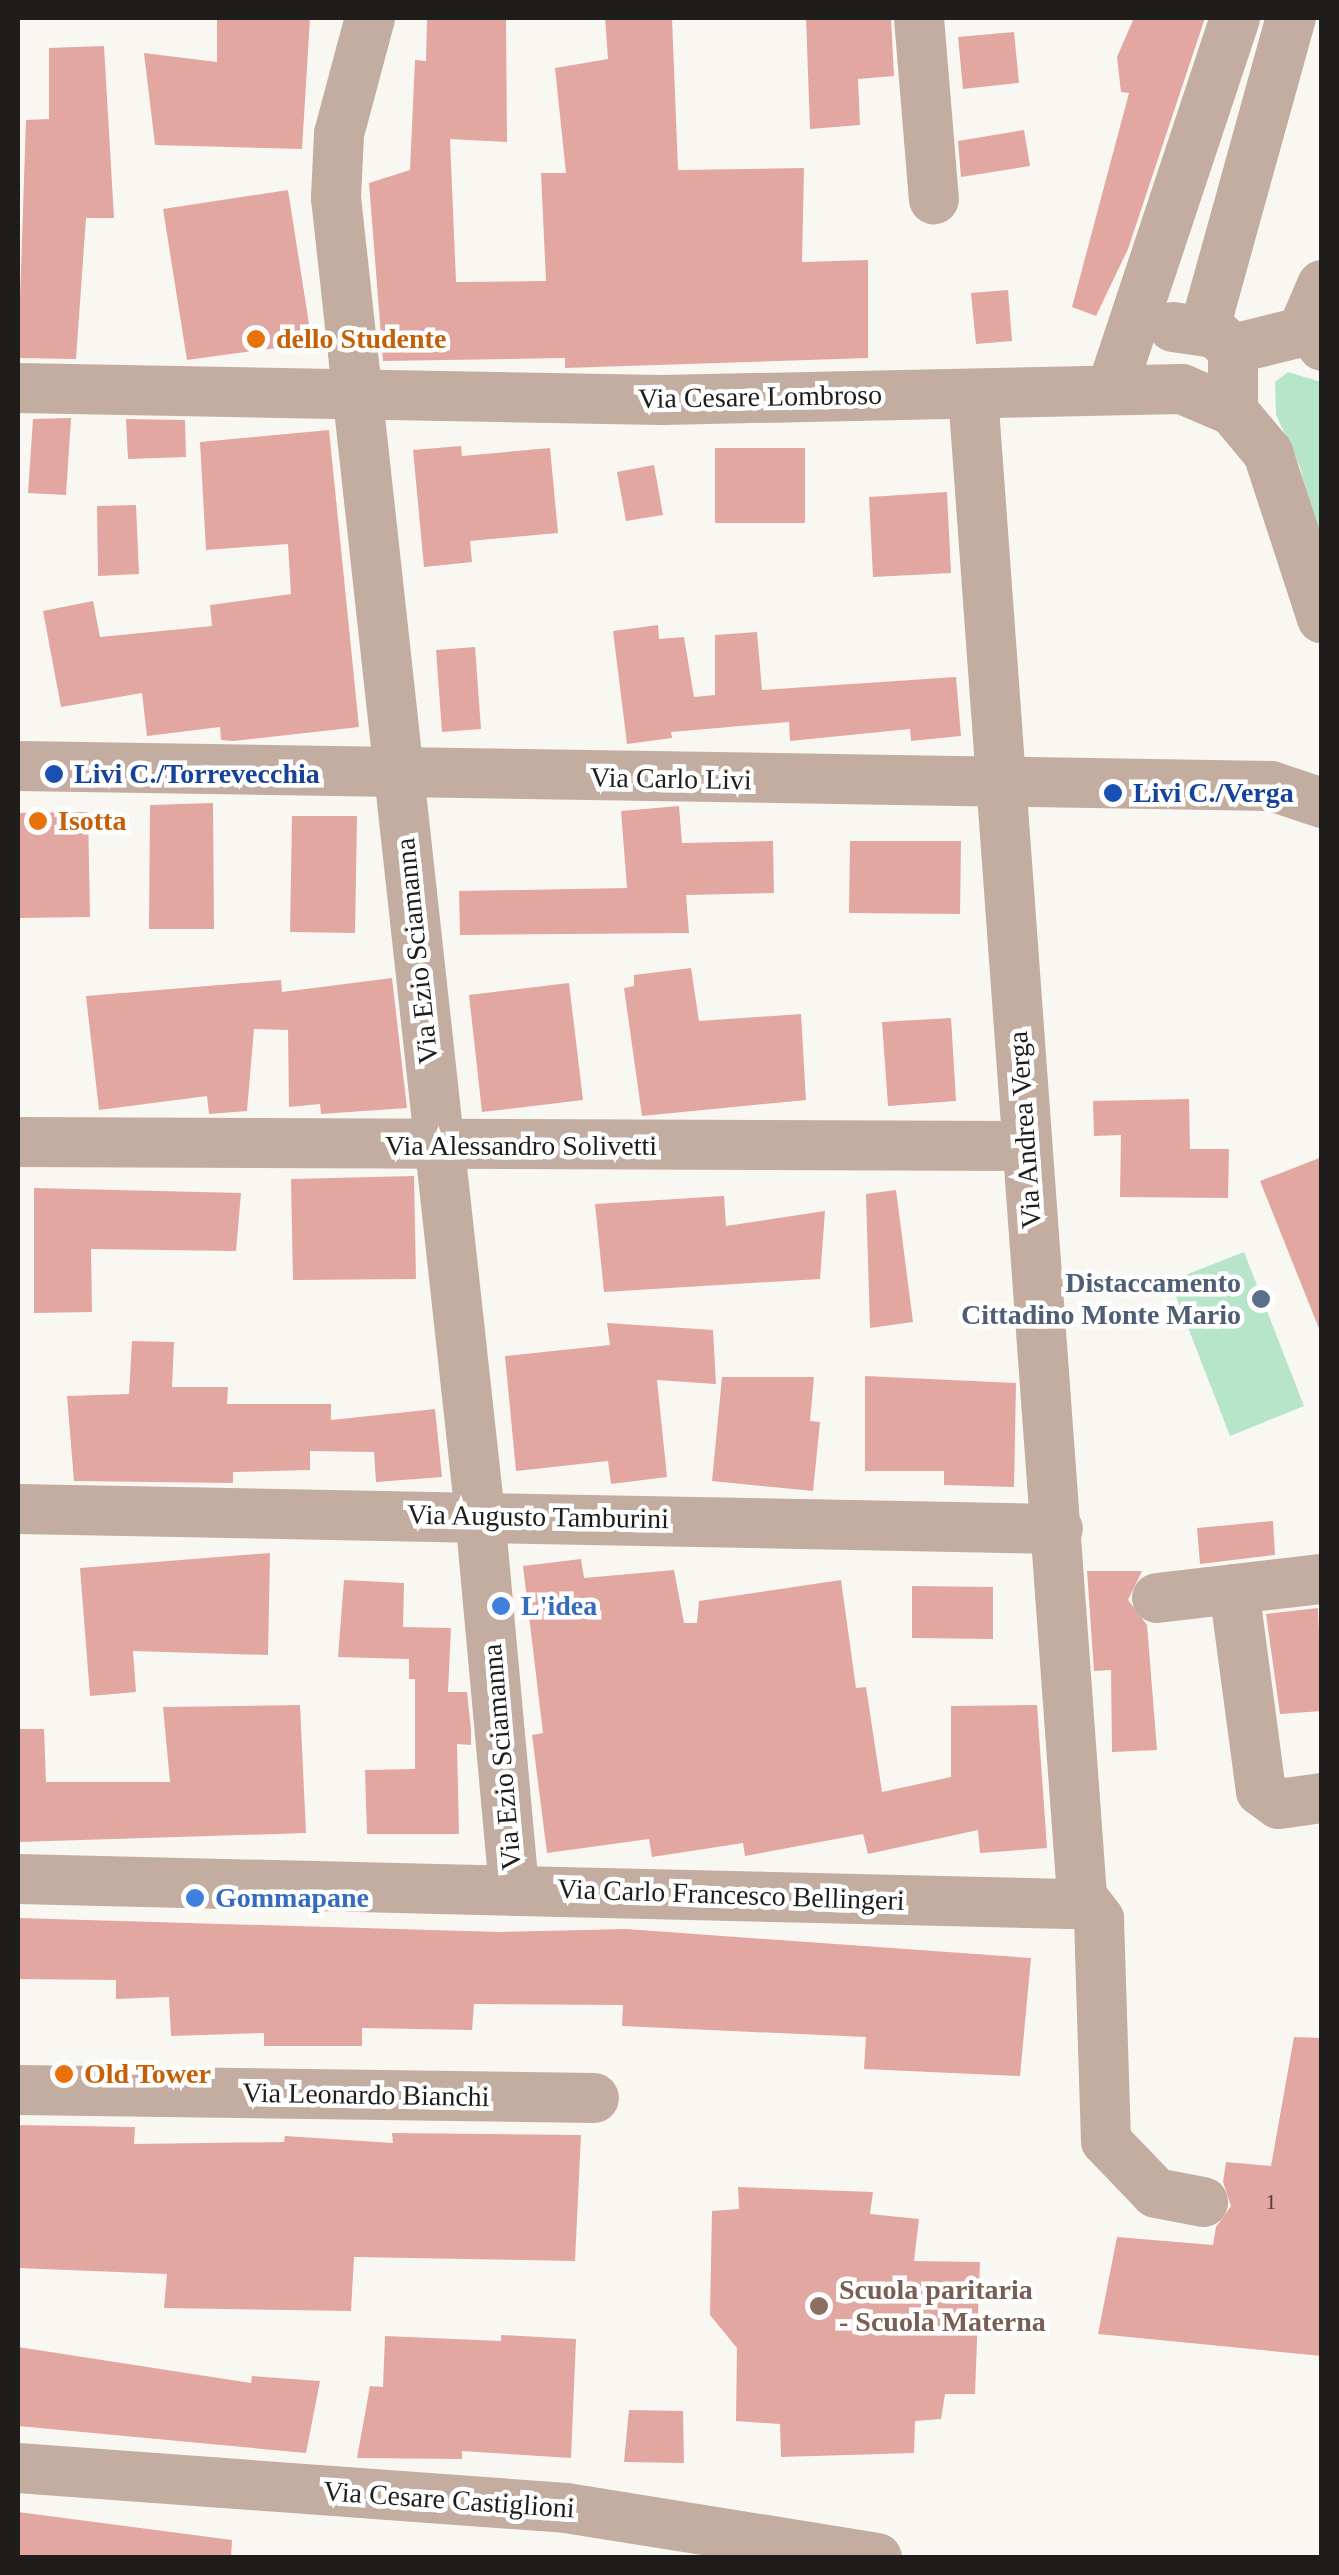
<!DOCTYPE html>
<style>
body{margin:0}
#map{position:relative;width:1339px;height:2575px;overflow:hidden;background:#f9f7f1;font-family:"Times New Roman",serif}
div>[style]{position:absolute}
[style*='--x']{left:calc(var(--x)*1px);top:calc(var(--y)*1px);width:calc(var(--w)*1px);rotate:calc(var(--a)*1deg)}
.green>*{inset:0;background:#b6e5ca}
.building>*{inset:0;background:#e3a7a1}
.minor>*{height:50px;margin:-25px;padding:0 25px;transform-origin:25px;border-radius:25px;background:#c3aca0}
.dots>*{width:28px;height:28px;translate:-50% -50%;box-sizing:border-box;border:5px solid #fff;border-radius:50%}
span{translate:-50% -50%;white-space:nowrap;text-align:center;line-height:1.15;-webkit-text-stroke:9px #fff;paint-order:stroke}
.number-label{font-size:22px;color:#4f403c}
.number-label span{-webkit-text-stroke-width:0}
.food-label{font-size:28px;color:#c56008;font-weight:700}
.left{translate:0 -50%;text-align:left}
.street-label{font-size:28px;color:#1e1d1b}
.transit-label{font-size:28px;color:#164399;font-weight:700}
.service-label{font-size:28px;color:#4e5e75;font-weight:700}
.right{translate:-100% -50%;text-align:right}
.shop-label{font-size:28px;color:#366cbe;font-weight:700}
.education-label{font-size:28px;color:#785e54;font-weight:700}
.frame{position:absolute;inset:0;border:20px solid #1e1d1b;pointer-events:none}
</style>
<div id="map">
<div class="green">
<div style="clip-path:polygon(1288px 372px,1321px 382px,1321px 546px,1300px 467px,1276px 415px,1275px 382px)"></div>
<div style="clip-path:polygon(1244px 1252px,1304px 1406px,1230px 1436px,1170px 1281px)"></div>
</div>
<div class="building">
<div style="clip-path:polygon(217px 18px,310px 18px,302px 149px,155px 145px,144px 53px,217px 62px)"></div>
<div style="clip-path:polygon(427px 18px,506px 18px,507px 142px,450px 139px,456px 282px,546px 281px,541px 173px,566px 173px,555px 68px,608px 59px,605px 18px,672px 18px,678px 170px,804px 168px,802px 262px,868px 260px,868px 358px,565px 368px,565px 358px,383px 361px,369px 183px,410px 170px,415px 60px,426px 61px)"></div>
<div style="clip-path:polygon(806px 18px,891px 18px,894px 76px,858px 79px,860px 125px,810px 129px)"></div>
<div style="clip-path:polygon(1134px 18px,1205px 18px,1128px 249px,1096px 316px,1072px 307px,1129px 93px,1121px 92px,1117px 57px)"></div>
<div style="clip-path:polygon(1014px 32px,1019px 83px,963px 89px,958px 37px)"></div>
<div style="clip-path:polygon(104px 46px,114px 218px,86px 218px,76px 359px,18px 358px,26px 120px,49px 119px,49px 48px)"></div>
<div style="clip-path:polygon(1024px 130px,1030px 166px,961px 177px,958px 141px)"></div>
<div style="clip-path:polygon(288px 190px,312px 343px,187px 360px,163px 209px)"></div>
<div style="clip-path:polygon(1008px 290px,1012px 341px,976px 344px,971px 293px)"></div>
<div style="clip-path:polygon(71px 418px,66px 495px,28px 493px,33px 419px)"></div>
<div style="clip-path:polygon(126px 419px,185px 420px,186px 457px,128px 459px)"></div>
<div style="clip-path:polygon(329px 430px,359px 727px,233px 741px,221px 740px,220px 727px,147px 736px,142px 693px,61px 707px,43px 611px,93px 601px,100px 637px,212px 626px,210px 605px,291px 594px,288px 544px,206px 550px,200px 442px)"></div>
<div style="clip-path:polygon(461px 446px,462px 456px,550px 448px,558px 533px,470px 541px,472px 562px,424px 567px,413px 450px)"></div>
<div style="clip-path:polygon(715px 448px,805px 448px,805px 523px,715px 523px)"></div>
<div style="clip-path:polygon(654px 465px,663px 515px,626px 521px,617px 472px)"></div>
<div style="clip-path:polygon(947px 492px,951px 573px,873px 577px,869px 497px)"></div>
<div style="clip-path:polygon(136px 505px,139px 574px,98px 576px,97px 506px)"></div>
<div style="clip-path:polygon(658px 625px,659px 639px,684px 637px,694px 697px,715px 695px,715px 635px,757px 632px,762px 690px,956px 677px,961px 736px,911px 741px,910px 729px,790px 741px,789px 722px,671px 732px,672px 738px,627px 744px,613px 631px)"></div>
<div style="clip-path:polygon(475px 647px,481px 729px,442px 732px,436px 650px)"></div>
<div style="clip-path:polygon(213px 803px,214px 929px,149px 929px,150px 805px)"></div>
<div style="clip-path:polygon(679px 806px,682px 843px,773px 841px,774px 893px,686px 895px,689px 933px,460px 935px,459px 891px,627px 888px,621px 811px)"></div>
<div style="clip-path:polygon(88px 812px,90px 917px,18px 918px,18px 813px)"></div>
<div style="clip-path:polygon(292px 816px,357px 816px,355px 933px,290px 932px)"></div>
<div style="clip-path:polygon(850px 841px,961px 841px,960px 914px,849px 913px)"></div>
<div style="clip-path:polygon(691px 968px,699px 1021px,801px 1014px,806px 1100px,642px 1116px,624px 988px,634px 986px,634px 975px)"></div>
<div style="clip-path:polygon(392px 978px,407px 1108px,321px 1114px,320px 1104px,289px 1107px,288px 1030px,254px 1029px,247px 1111px,209px 1114px,207px 1096px,99px 1110px,86px 996px,281px 980px,282px 992px)"></div>
<div style="clip-path:polygon(569px 983px,583px 1100px,482px 1112px,469px 995px)"></div>
<div style="clip-path:polygon(951px 1018px,956px 1101px,888px 1106px,882px 1022px)"></div>
<div style="clip-path:polygon(1189px 1099px,1190px 1149px,1229px 1149px,1228px 1198px,1120px 1197px,1121px 1135px,1094px 1136px,1093px 1101px)"></div>
<div style="clip-path:polygon(1322px 1157px,1322px 1331px,1320px 1331px,1260px 1181px)"></div>
<div style="clip-path:polygon(414px 1176px,416px 1279px,293px 1280px,291px 1179px)"></div>
<div style="clip-path:polygon(34px 1188px,241px 1193px,236px 1251px,91px 1249px,92px 1312px,34px 1313px)"></div>
<div style="clip-path:polygon(896px 1190px,913px 1322px,870px 1328px,866px 1194px)"></div>
<div style="clip-path:polygon(724px 1196px,726px 1226px,825px 1211px,820px 1279px,604px 1292px,595px 1204px)"></div>
<div style="clip-path:polygon(607px 1323px,713px 1330px,716px 1384px,657px 1380px,667px 1477px,611px 1484px,608px 1461px,516px 1471px,505px 1356px,610px 1345px)"></div>
<div style="clip-path:polygon(132px 1341px,174px 1342px,172px 1387px,228px 1387px,227px 1404px,331px 1404px,331px 1420px,435px 1409px,442px 1477px,376px 1482px,374px 1452px,310px 1451px,310px 1470px,233px 1472px,233px 1483px,74px 1481px,67px 1396px,129px 1394px)"></div>
<div style="clip-path:polygon(865px 1376px,1016px 1383px,1014px 1487px,944px 1485px,944px 1471px,865px 1471px)"></div>
<div style="clip-path:polygon(722px 1377px,814px 1377px,810px 1421px,820px 1422px,813px 1491px,712px 1481px)"></div>
<div style="clip-path:polygon(1273px 1521px,1275px 1555px,1200px 1564px,1197px 1528px)"></div>
<div style="clip-path:polygon(270px 1553px,268px 1655px,133px 1651px,136px 1692px,90px 1696px,80px 1568px)"></div>
<div style="clip-path:polygon(581px 1559px,584px 1578px,674px 1570px,684px 1623px,697px 1623px,699px 1601px,841px 1580px,856px 1688px,866px 1687px,882px 1792px,951px 1777px,951px 1706px,1037px 1705px,1047px 1848px,980px 1853px,978px 1830px,868px 1854px,863px 1834px,745px 1856px,743px 1843px,652px 1857px,649px 1839px,547px 1853px,532px 1735px,543px 1733px,523px 1566px)"></div>
<div style="clip-path:polygon(1087px 1571px,1142px 1571px,1128px 1600px,1147px 1625px,1157px 1750px,1112px 1752px,1111px 1670px,1094px 1671px)"></div>
<div style="clip-path:polygon(344px 1580px,404px 1583px,403px 1627px,451px 1628px,448px 1692px,467px 1692px,471px 1730px,471px 1745px,457px 1744px,459px 1834px,367px 1834px,365px 1770px,415px 1769px,415px 1679px,409px 1679px,409px 1659px,338px 1657px)"></div>
<div style="clip-path:polygon(912px 1586px,993px 1587px,993px 1639px,912px 1638px)"></div>
<div style="clip-path:polygon(1318px 1608px,1322px 1711px,1280px 1714px,1266px 1614px)"></div>
<div style="clip-path:polygon(300px 1705px,306px 1833px,18px 1842px,18px 1729px,44px 1729px,46px 1782px,170px 1782px,163px 1707px)"></div>
<div style="clip-path:polygon(18px 1918px,500px 1932px,626px 1929px,1031px 1958px,1020px 2076px,864px 2069px,866px 2037px,622px 2026px,623px 2005px,474px 2004px,472px 2030px,362px 2028px,362px 2046px,264px 2046px,264px 2033px,171px 2036px,169px 1997px,116px 1999px,116px 1980px,18px 1979px)"></div>
<div style="clip-path:polygon(1294px 2037px,1322px 2038px,1322px 2356px,1098px 2334px,1117px 2237px,1213px 2245px,1216px 2227px,1231px 2206px,1223px 2182px,1226px 2162px,1271px 2166px)"></div>
<div style="clip-path:polygon(18px 2125px,135px 2127px,134px 2144px,284px 2142px,285px 2136px,393px 2143px,392px 2133px,581px 2135px,575px 2261px,354px 2257px,351px 2311px,164px 2308px,167px 2274px,18px 2268px)"></div>
<div style="clip-path:polygon(738px 2187px,873px 2192px,870px 2214px,919px 2219px,914px 2261px,980px 2262px,975px 2394px,945px 2394px,941px 2419px,915px 2421px,914px 2453px,781px 2457px,780px 2424px,736px 2421px,737px 2348px,710px 2315px,712px 2211px,739px 2209px)"></div>
<div style="clip-path:polygon(501px 2335px,576px 2339px,571px 2458px,462px 2451px,462px 2459px,357px 2458px,370px 2386px,383px 2387px,385px 2336px,501px 2341px)"></div>
<div style="clip-path:polygon(18px 2347px,251px 2383px,252px 2376px,320px 2381px,306px 2453px,18px 2426px)"></div>
<div style="clip-path:polygon(629px 2410px,683px 2411px,684px 2463px,624px 2462px)"></div>
<div style="clip-path:polygon(18px 2512px,232px 2540px,231px 2558px,18px 2558px)"></div>
</div>
<div class="minor">
<div style="--x:370;--y:18;--w:120;--a:105"></div>
<div style="--x:339;--y:134;--w:64;--a:92.7"></div>
<div style="--x:336;--y:198;--w:1325;--a:83.76"></div>
<div style="--x:480;--y:1515;--w:375;--a:84.8"></div>
<div style="--x:919;--y:18;--w:182;--a:85.3"></div>
<div style="--x:1322;--y:285;--w:36;--a:113"></div>
<div style="--x:1308;--y:318;--w:31;--a:63"></div>
<div style="--x:1173;--y:327;--w:42;--a:8.1"></div>
<div style="--x:1215;--y:333;--w:24;--a:42"></div>
<div style="--x:1233;--y:349;--w:62;--a:90"></div>
<div style="--x:1204;--y:331;--w:325;--a:-74.5"></div>
<div style="--x:1233;--y:349;--w:79;--a:-13.9"></div>
<div style="--x:18;--y:388;--w:644;--a:1.07"></div>
<div style="--x:662;--y:400;--w:520;--a:-1.21"></div>
<div style="--x:1182;--y:389;--w:56;--a:23.3"></div>
<div style="--x:1233;--y:411;--w:55;--a:50.2"></div>
<div style="--x:1268;--y:453;--w:174;--a:71.9"></div>
<div style="--x:1112;--y:388;--w:390;--a:-71.6"></div>
<div style="--x:973;--y:394;--w:1507;--a:85.85"></div>
<div style="--x:1082;--y:1897;--w:28;--a:52"></div>
<div style="--x:1099;--y:1919;--w:222;--a:88.2"></div>
<div style="--x:1106;--y:2141;--w:72;--a:46.1"></div>
<div style="--x:1156;--y:2193;--w:48;--a:10.8"></div>
<div style="--x:18;--y:766;--w:1253;--a:0.91"></div>
<div style="--x:1271;--y:786;--w:54;--a:18.4"></div>
<div style="--x:18;--y:1142;--w:1007;--a:0.23"></div>
<div style="--x:18;--y:1509;--w:1040;--a:1.1"></div>
<div style="--x:1234;--y:1589;--w:204;--a:82.4"></div>
<div style="--x:1261;--y:1791;--w:22;--a:36"></div>
<div style="--x:1279;--y:1804;--w:43;--a:-7.9"></div>
<div style="--x:1157;--y:1598;--w:166;--a:-6.6"></div>
<div style="--x:18;--y:1879;--w:1052;--a:1.36"></div>
<div style="--x:1070;--y:1904;--w:14;--a:-30"></div>
<div style="--x:18;--y:2090;--w:576;--a:0.8"></div>
<div style="--x:18;--y:2468;--w:549;--a:4.17"></div>
<div style="--x:566;--y:2508;--w:315;--a:9.1"></div>
</div>
<div class="dots">
<div style="left:256px;top:339px;background:#e8710a"></div>
<div style="left:54px;top:774px;background:#1a4fb4"></div>
<div style="left:1113px;top:793px;background:#1a4fb4"></div>
<div style="left:38px;top:821px;background:#e8710a"></div>
<div style="left:1261px;top:1299px;background:#5c6f8a"></div>
<div style="left:501px;top:1606px;background:#3f7fe0"></div>
<div style="left:195px;top:1898px;background:#3f7fe0"></div>
<div style="left:64px;top:2074px;background:#e8710a"></div>
<div style="left:819px;top:2306px;background:#8d6e63"></div>
</div>
<div class="number-label">
<span style="left:1271px;top:2202px">1</span>
</div>
<div class="food-label">
<span class="left" style="left:276px;top:339px">dello Studente</span>
<span class="left" style="left:58px;top:821px">Isotta</span>
<span class="left" style="left:84px;top:2074px">Old Tower</span>
</div>
<div class="street-label">
<span style="left:760px;top:397px;rotate:-1deg">Via Cesare Lombroso</span>
<span style="left:671px;top:779px;rotate:1deg">Via Carlo Livi</span>
<span style="left:417px;top:951px;rotate:-96deg">Via Ezio Sciamanna</span>
<span style="left:1025px;top:1130px;rotate:-94deg">Via Andrea Verga</span>
<span style="left:521px;top:1146px">Via Alessandro Solivetti</span>
<span style="left:538px;top:1517px;rotate:1deg">Via Augusto Tamburini</span>
<span style="left:502px;top:1757px;rotate:-95deg">Via Ezio Sciamanna</span>
<span style="left:731px;top:1895px;rotate:2deg">Via Carlo Francesco Bellingeri</span>
<span style="left:366px;top:2095px;rotate:1deg">Via Leonardo Bianchi</span>
<span style="left:449px;top:2500px;rotate:4deg">Via Cesare Castiglioni</span>
</div>
<div class="transit-label">
<span class="left" style="left:74px;top:774px">Livi C./Torrevecchia</span>
<span class="left" style="left:1133px;top:793px">Livi C./Verga</span>
</div>
<div class="service-label">
<span class="right" style="left:1241px;top:1299px">Distaccamento<br>Cittadino Monte Mario</span>
</div>
<div class="shop-label">
<span class="left" style="left:521px;top:1606px">L'idea</span>
<span class="left" style="left:215px;top:1898px">Gommapane</span>
</div>
<div class="education-label">
<span class="left" style="left:839px;top:2306px">Scuola paritaria<br>- Scuola Materna</span>
</div>
<div class="frame"></div>
</div>
